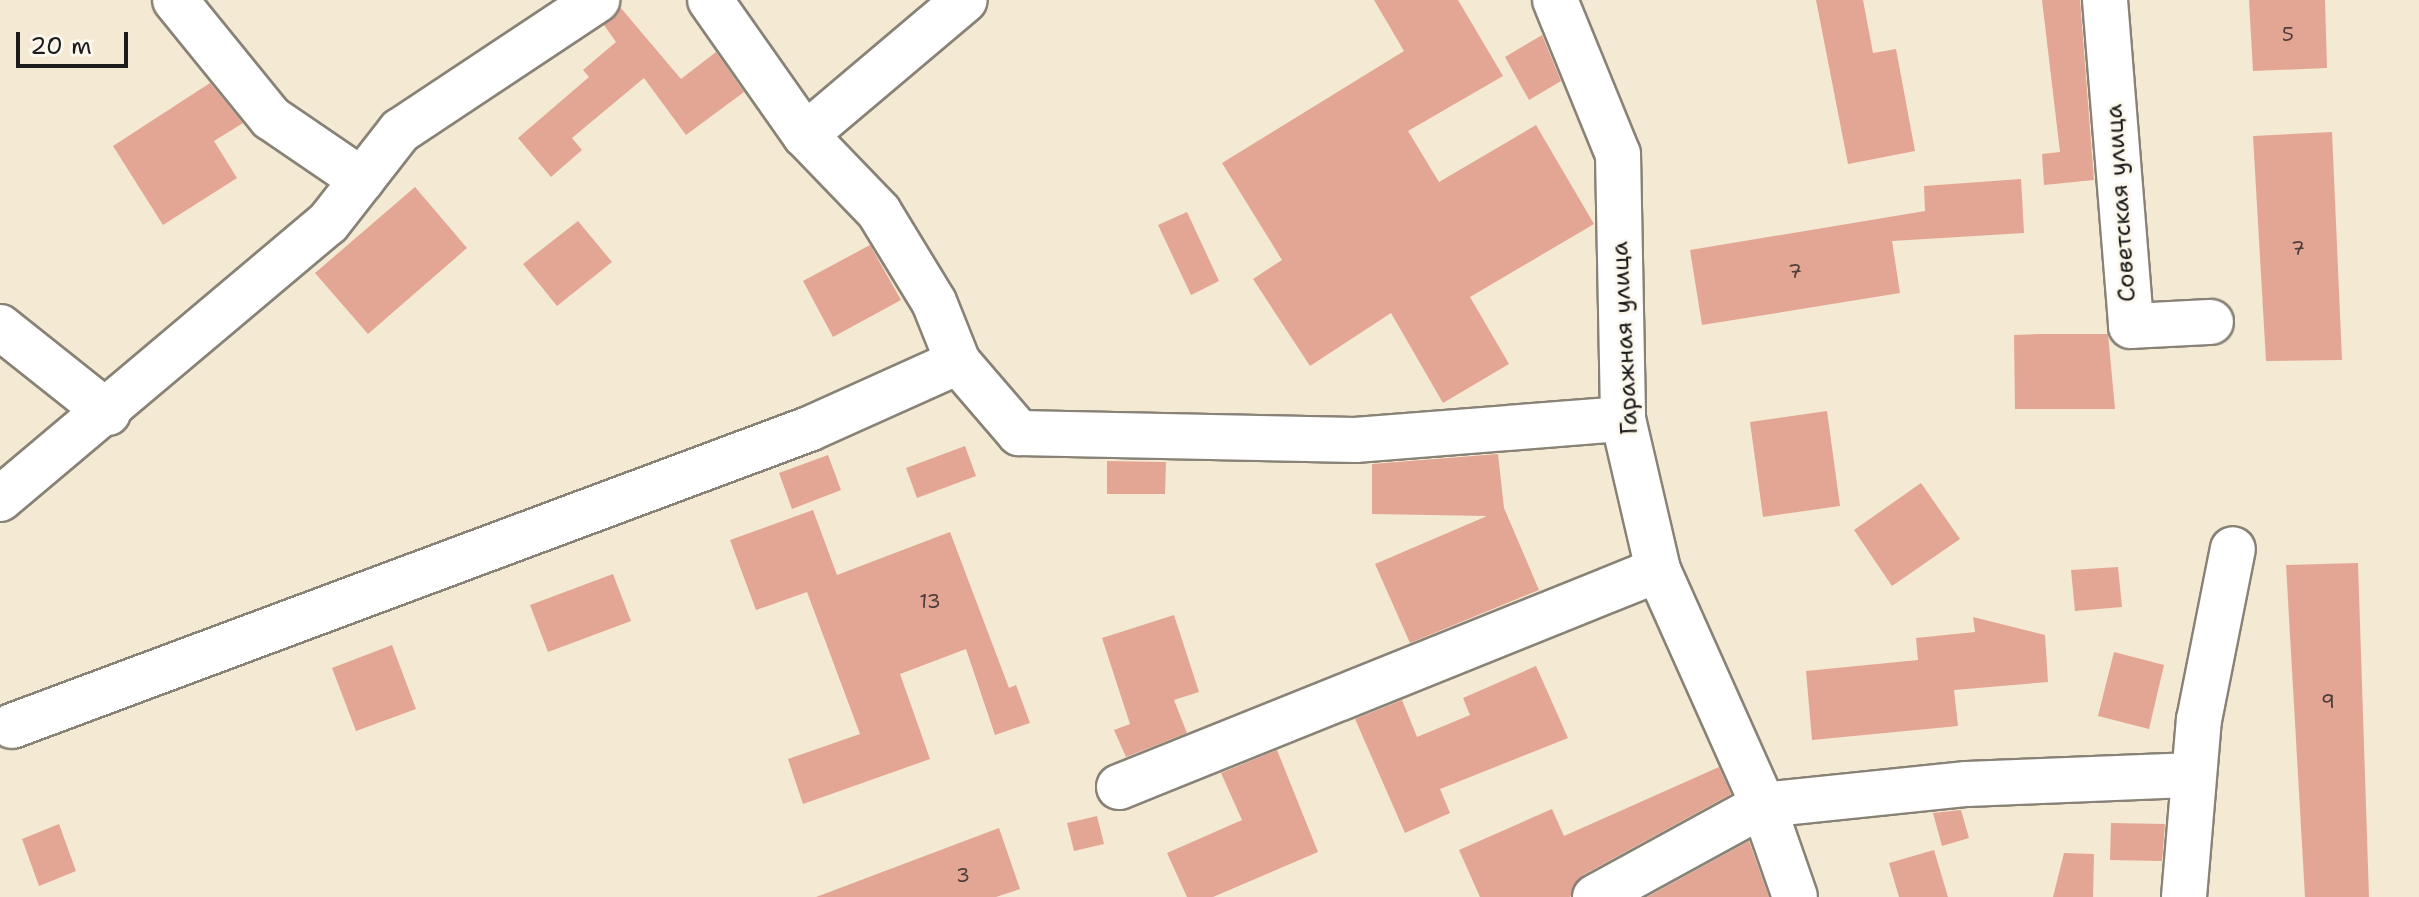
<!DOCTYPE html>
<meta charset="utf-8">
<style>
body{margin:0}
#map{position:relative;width:2419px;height:897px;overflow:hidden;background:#f4e9d2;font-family:"Shantell Sans",sans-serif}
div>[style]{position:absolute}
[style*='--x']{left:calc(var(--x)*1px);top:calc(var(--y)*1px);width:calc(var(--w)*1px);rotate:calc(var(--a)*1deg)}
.building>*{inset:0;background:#e4a694}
.roads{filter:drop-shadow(2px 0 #888277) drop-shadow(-2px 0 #888277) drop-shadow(0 2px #888277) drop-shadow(0 -2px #888277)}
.minor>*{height:44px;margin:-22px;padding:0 22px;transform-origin:22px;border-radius:22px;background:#fff}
span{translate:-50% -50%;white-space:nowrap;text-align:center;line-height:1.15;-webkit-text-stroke:6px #fbf7ec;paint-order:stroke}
.number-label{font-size:20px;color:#4e3e3a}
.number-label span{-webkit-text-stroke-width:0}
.street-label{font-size:24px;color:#1c1c1c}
.scale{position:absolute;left:16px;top:32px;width:112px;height:36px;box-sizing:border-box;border:4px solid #1c1c1c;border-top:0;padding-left:10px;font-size:24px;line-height:28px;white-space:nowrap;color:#1c1c1c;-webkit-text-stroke:6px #fbf7ec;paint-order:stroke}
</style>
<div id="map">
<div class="building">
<div style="clip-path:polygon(1374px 0,1458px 0,1503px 76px,1408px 131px,1439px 182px,1536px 125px,1594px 224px,1470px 297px,1509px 364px,1443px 403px,1391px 313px,1310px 366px,1253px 279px,1282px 260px,1222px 163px,1404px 51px)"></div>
<div style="clip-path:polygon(1816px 0,1863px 0,1873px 53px,1896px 49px,1915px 151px,1848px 164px)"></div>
<div style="clip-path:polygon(2042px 0,2080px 0,2094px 180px,2044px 185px,2042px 154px,2060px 152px)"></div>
<div style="clip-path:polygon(2249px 0,2325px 0,2327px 68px,2253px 71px)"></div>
<div style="clip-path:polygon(620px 7px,681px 79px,716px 52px,744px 92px,686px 135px,644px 78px,572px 138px,582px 150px,551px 177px,518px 138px,589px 77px,583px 70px,616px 42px,604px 25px)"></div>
<div style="clip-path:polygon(1542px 35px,1561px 81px,1529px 100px,1505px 57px)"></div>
<div style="clip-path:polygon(210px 83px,243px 123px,214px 141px,237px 178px,163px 225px,113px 146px)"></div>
<div style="clip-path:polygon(2332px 132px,2342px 360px,2266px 361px,2253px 136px)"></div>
<div style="clip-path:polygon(2021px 179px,2024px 233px,1892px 241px,1900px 293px,1702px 325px,1690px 250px,1925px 211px,1924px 186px)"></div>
<div style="clip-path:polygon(415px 187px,467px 248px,368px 334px,315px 273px)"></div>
<div style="clip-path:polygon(1187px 212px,1219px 281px,1191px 295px,1158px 225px)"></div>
<div style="clip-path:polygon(578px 221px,612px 262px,557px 306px,523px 264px)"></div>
<div style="clip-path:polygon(870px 245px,901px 300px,833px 337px,803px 281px)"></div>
<div style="clip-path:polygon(2041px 334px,2108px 334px,2115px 409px,2015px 409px,2014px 335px)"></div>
<div style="clip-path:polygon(1827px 411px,1840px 506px,1763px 517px,1750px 422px)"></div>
<div style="clip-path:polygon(965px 446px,976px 476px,917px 498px,906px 468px)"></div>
<div style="clip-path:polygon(1498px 454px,1504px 508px,1539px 590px,1410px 643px,1375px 564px,1487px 516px,1372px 514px,1372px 464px)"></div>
<div style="clip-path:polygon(828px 455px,841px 490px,792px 509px,779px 473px)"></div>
<div style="clip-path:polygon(1107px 461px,1166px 462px,1165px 494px,1107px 494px)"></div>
<div style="clip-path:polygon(1921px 483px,1960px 539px,1892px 586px,1854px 530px)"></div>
<div style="clip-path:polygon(813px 510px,837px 575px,950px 532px,1009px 688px,1016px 685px,1030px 723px,995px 735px,966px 649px,900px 674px,930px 759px,803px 804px,788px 759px,860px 734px,807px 592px,756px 610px,730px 540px)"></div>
<div style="clip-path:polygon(2358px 563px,2369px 897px,2305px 897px,2286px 565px)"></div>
<div style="clip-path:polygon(2118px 567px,2122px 607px,2075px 611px,2071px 570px)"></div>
<div style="clip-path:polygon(613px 574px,631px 621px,548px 652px,530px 605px)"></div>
<div style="clip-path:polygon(1174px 615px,1199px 692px,1174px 700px,1187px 733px,1126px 757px,1114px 730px,1130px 724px,1102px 638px)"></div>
<div style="clip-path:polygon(1973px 617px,2045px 635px,2048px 682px,1954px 690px,1958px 726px,1812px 740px,1806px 671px,1918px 660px,1916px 638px,1975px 632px)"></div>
<div style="clip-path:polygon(392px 645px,416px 709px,356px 731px,332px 668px)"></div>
<div style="clip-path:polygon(2114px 652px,2164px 665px,2149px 729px,2098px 716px)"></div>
<div style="clip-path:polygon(1536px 666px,1568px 738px,1440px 789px,1450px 813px,1405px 833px,1355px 719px,1402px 700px,1417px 737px,1470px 715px,1463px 698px)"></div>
<div style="clip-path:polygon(1277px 750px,1318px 852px,1213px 897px,1187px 897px,1167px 853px,1242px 820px,1221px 773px)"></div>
<div style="clip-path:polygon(1719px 767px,1731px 794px,1583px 875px,1570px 897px,1480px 897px,1459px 850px,1552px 809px,1564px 836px)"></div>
<div style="clip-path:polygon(1961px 810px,1969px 838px,1942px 846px,1933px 813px)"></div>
<div style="clip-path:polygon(1097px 816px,1104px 844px,1074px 851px,1067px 823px)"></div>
<div style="clip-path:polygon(2111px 823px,2165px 824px,2162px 861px,2110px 860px)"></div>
<div style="clip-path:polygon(59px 824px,76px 871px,39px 886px,22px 839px)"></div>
<div style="clip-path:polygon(999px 828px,1020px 889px,996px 897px,816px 897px)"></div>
<div style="clip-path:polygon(1749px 841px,1769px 897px,1647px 897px)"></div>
<div style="clip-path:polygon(1934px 850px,1948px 897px,1899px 897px,1889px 863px)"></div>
<div style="clip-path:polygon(2064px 853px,2094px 854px,2093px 897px,2053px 897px)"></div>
</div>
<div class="roads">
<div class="minor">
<div style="--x:175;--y:0;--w:152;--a:50.9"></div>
<div style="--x:271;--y:118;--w:110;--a:34.3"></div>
<div style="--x:710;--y:0;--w:165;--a:54.9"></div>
<div style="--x:805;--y:135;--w:107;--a:46.1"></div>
<div style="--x:879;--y:212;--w:105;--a:58.6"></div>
<div style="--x:934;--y:302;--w:65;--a:68.2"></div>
<div style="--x:1555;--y:0;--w:166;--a:67.8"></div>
<div style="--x:1618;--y:154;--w:265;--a:88.9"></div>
<div style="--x:1623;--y:419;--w:155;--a:76.9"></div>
<div style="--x:1658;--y:570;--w:257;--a:65.9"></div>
<div style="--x:1763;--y:805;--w:97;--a:70.8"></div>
<div style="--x:2105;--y:0;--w:327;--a:85.4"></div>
<div style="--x:2131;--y:326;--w:80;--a:-2.9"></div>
<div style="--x:805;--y:135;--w:209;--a:-40.2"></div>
<div style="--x:0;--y:327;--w:138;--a:38.5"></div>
<div style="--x:0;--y:499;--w:429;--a:-40.1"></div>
<div style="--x:328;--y:223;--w:117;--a:-52"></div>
<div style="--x:400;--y:131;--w:237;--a:-33.6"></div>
<div style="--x:12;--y:726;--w:851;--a:-20.44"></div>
<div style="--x:809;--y:429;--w:163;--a:-24.2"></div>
<div style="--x:958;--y:362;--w:94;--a:49.3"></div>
<div style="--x:1019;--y:433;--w:336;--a:1.2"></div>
<div style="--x:1355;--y:440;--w:269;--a:-4.5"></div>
<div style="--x:1119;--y:787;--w:581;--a:-21.93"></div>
<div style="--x:1595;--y:897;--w:192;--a:-28.7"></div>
<div style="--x:1763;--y:805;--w:205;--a:-5.9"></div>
<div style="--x:1967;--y:784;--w:227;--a:-2.3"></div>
<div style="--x:2184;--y:897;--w:178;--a:-85.2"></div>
<div style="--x:2199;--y:720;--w:174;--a:-78.8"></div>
</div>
</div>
<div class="number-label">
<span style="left:2288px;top:34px">5</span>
<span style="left:2298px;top:248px">7</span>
<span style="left:1795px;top:271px">7</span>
<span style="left:930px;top:601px">13</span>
<span style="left:2328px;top:701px">9</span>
<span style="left:963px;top:875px">3</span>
</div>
<div class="street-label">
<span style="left:2121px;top:203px;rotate:-94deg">Советская улица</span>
<span style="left:1625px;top:338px;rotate:-93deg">Гаражная улица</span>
</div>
<div class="scale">20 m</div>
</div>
